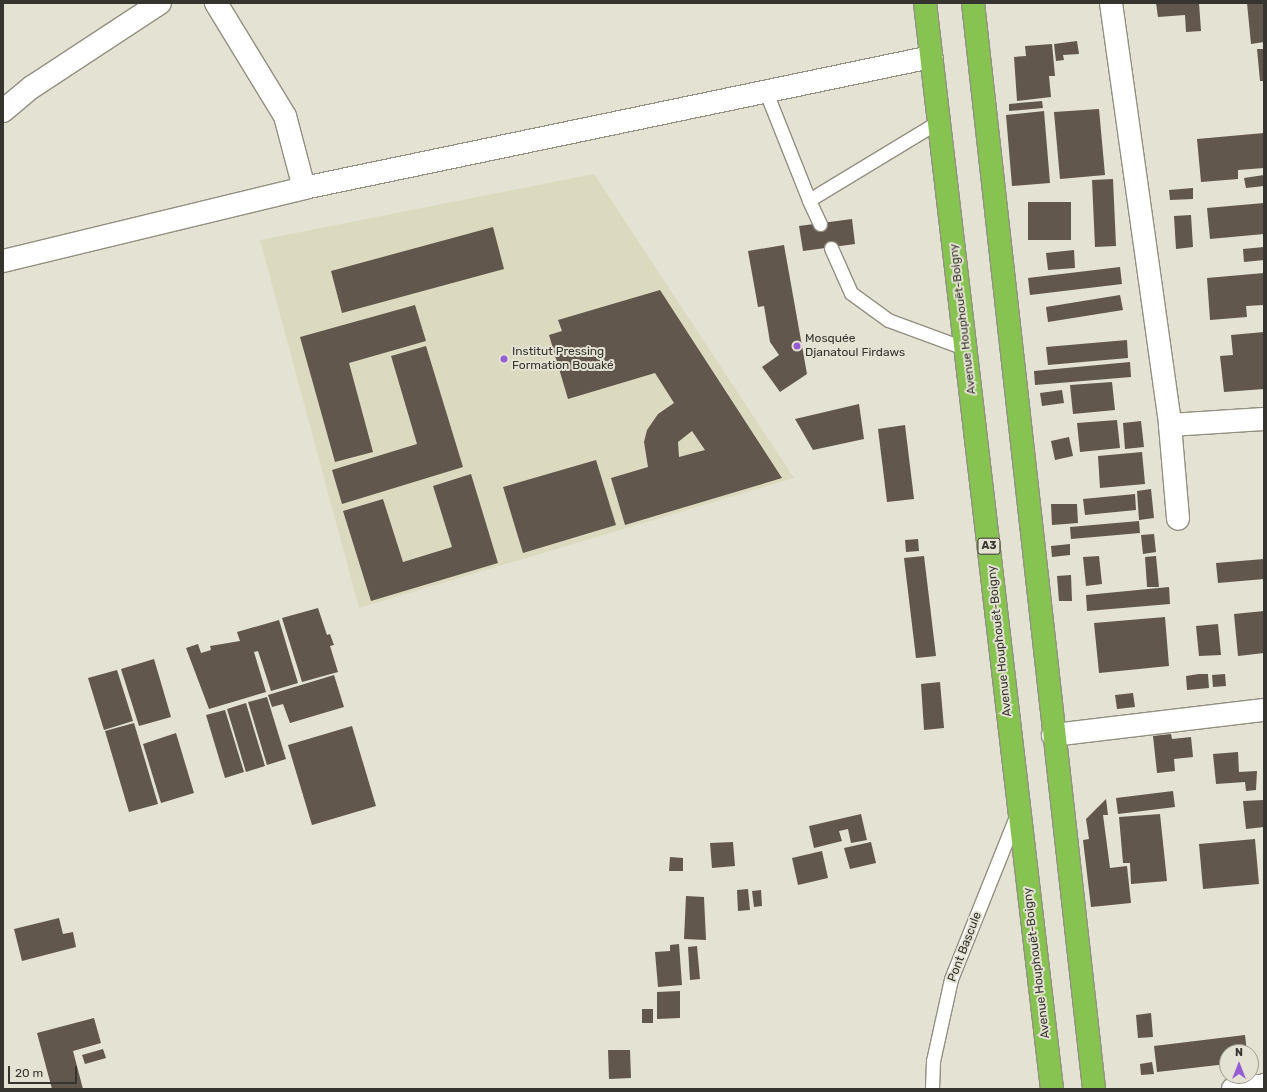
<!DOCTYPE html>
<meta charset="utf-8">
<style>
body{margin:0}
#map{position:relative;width:1267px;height:1092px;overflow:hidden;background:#e4e2d2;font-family:Rubik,sans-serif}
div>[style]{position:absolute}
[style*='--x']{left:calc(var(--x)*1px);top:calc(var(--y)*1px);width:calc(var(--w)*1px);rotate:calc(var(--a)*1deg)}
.built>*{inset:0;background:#dcd9c1}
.building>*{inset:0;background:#61574c}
.roads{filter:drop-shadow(1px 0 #929081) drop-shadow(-1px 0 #929081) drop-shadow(0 1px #929081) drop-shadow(0 -1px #929081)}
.lane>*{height:13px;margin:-6.5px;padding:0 6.5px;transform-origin:6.5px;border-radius:6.5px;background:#fff}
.street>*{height:22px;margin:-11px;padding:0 11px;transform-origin:11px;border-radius:11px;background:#fff}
.highway>*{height:22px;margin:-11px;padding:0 11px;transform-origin:11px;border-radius:11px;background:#87c351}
.dots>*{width:11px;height:11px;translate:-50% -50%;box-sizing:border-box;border:2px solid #e4e2d2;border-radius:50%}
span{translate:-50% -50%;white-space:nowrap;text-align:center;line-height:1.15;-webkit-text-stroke:4px #e4e2d2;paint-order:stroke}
.shield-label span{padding:1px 3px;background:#e4e2d2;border:1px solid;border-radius:3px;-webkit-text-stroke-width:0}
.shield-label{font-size:11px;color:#35342e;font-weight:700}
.street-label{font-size:12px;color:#35342e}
.poi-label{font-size:12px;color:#35342e}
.left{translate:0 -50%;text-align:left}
.frame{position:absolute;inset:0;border:4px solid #35342e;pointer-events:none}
.north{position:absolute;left:1219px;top:1044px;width:40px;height:40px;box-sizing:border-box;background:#e4e2d2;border:1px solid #9e9c90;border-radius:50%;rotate:0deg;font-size:11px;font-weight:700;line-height:16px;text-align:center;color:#35342e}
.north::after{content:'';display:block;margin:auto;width:14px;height:18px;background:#975dd5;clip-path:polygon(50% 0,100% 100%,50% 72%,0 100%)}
.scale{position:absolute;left:8px;top:1066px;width:69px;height:18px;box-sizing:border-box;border:2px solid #35342e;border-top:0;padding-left:5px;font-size:12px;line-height:14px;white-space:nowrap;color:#35342e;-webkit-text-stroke:3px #e4e2d2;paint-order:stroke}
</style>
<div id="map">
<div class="built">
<div style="clip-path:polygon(594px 174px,794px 478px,359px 608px,260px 240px)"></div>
</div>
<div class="building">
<div style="clip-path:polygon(1156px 3px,1199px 3px,1201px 31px,1186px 32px,1185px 15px,1158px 17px)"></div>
<div style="clip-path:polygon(1247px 3px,1264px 3px,1264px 42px,1251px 44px)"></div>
<div style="clip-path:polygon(1077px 41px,1079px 54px,1063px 55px,1064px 60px,1056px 61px,1054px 44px)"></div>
<div style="clip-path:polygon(1052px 44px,1055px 76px,1049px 76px,1051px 97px,1017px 101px,1014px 57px,1026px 56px,1025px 46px)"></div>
<div style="clip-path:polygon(1257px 49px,1264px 49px,1264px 81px,1260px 81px)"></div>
<div style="clip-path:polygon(1042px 101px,1043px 108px,1009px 111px,1009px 104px)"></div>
<div style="clip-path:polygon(1099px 109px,1105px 175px,1060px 179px,1054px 112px)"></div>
<div style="clip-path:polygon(1044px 111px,1050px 183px,1012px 186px,1006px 115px)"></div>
<div style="clip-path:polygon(1264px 133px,1264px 168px,1238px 170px,1238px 179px,1201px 182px,1197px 139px)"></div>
<div style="clip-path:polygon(1264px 175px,1264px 186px,1246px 188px,1244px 178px)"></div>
<div style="clip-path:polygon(1113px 179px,1116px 246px,1095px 247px,1092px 180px)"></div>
<div style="clip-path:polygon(1193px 188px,1193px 199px,1170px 200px,1169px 190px)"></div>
<div style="clip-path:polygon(1028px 202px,1071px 202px,1071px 240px,1028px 240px)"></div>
<div style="clip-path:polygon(1264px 203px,1264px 234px,1210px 239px,1207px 208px)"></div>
<div style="clip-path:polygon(1191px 215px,1193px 247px,1176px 249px,1174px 216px)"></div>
<div style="clip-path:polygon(852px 219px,855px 244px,803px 251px,799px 226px)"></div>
<div style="clip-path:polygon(493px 227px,504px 269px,342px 313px,331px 271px)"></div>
<div style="clip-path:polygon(784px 245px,807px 374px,780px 392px,762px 367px,779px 355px,770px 342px,764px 306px,758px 307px,748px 251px)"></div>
<div style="clip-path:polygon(1264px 247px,1264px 260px,1244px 262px,1243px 249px)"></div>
<div style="clip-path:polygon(1074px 250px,1075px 268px,1048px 270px,1046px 253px)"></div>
<div style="clip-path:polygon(1120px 267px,1122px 284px,1030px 295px,1028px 278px)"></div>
<div style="clip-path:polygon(1264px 273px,1264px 305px,1246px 306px,1247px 317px,1210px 320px,1207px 278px)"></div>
<div style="clip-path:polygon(evenodd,660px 290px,782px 478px,625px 525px,611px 478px,648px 467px,644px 442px,647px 430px,658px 414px,674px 403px,655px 373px,568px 399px,549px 335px,562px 331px,558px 320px,660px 290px,692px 431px,705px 450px,679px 457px,678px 442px,692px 431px)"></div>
<div style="clip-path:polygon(1120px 295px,1123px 310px,1048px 322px,1046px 307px)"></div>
<div style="clip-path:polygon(415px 305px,426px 341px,349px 363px,373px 452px,335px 462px,300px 337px)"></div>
<div style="clip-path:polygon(1264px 332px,1264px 389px,1224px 392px,1220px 356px,1233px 355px,1231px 335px)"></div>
<div style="clip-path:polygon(1127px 340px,1128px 358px,1048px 365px,1046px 347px)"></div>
<div style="clip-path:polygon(426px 346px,463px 467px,342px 504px,332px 470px,417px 444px,391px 356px)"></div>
<div style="clip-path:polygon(1130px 362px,1131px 377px,1035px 385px,1034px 371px)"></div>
<div style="clip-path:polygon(1112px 382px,1115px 410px,1073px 414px,1070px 385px)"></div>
<div style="clip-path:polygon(1062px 390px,1064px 403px,1042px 406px,1040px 393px)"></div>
<div style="clip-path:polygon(859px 404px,864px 439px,813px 450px,795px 419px)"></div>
<div style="clip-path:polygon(1117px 420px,1120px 448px,1080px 452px,1077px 423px)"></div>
<div style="clip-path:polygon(1141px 421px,1144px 447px,1125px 449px,1123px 423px)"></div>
<div style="clip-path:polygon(905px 425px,914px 499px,887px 502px,878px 429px)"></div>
<div style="clip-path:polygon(1069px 437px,1073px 456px,1055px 460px,1051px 441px)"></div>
<div style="clip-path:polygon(1142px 452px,1145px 484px,1100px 488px,1098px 456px)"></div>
<div style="clip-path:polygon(596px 460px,616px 525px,523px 553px,503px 487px)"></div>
<div style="clip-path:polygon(471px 474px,498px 563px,371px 601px,343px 511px,383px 499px,403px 562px,452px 547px,433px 486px)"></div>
<div style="clip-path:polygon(1151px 489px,1154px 518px,1139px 520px,1137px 491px)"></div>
<div style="clip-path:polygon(1135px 494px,1136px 510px,1085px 515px,1083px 499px)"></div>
<div style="clip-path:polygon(1051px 504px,1077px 504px,1078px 523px,1052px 525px)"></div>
<div style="clip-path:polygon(1139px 521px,1140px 533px,1071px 539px,1070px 527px)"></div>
<div style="clip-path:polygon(1154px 534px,1156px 552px,1143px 554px,1141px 535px)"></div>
<div style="clip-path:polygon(918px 539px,919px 551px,906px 552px,905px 540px)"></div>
<div style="clip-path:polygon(1070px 544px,1070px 555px,1052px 557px,1051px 546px)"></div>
<div style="clip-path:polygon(924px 556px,936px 656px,916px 658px,904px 558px)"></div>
<div style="clip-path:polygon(1099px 556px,1102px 584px,1086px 586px,1083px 557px)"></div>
<div style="clip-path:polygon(1156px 556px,1159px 587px,1147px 587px,1145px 557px)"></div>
<div style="clip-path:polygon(1264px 559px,1264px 579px,1218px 583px,1216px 563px)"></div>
<div style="clip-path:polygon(1071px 575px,1072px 601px,1059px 601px,1057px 576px)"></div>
<div style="clip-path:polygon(1169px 587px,1170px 604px,1087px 611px,1086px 595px)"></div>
<div style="clip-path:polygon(318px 608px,327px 635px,330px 634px,334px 645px,330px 646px,338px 672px,302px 682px,282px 618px)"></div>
<div style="clip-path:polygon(1264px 611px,1264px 653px,1238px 656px,1234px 614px)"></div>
<div style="clip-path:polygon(1165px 617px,1169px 666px,1099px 673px,1094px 623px)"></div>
<div style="clip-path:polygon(279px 620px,298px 683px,271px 691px,258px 651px,254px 652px,266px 692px,209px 709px,186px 648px,198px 644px,201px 653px,211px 650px,210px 646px,240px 641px,237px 632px)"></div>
<div style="clip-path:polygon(1218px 624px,1221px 655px,1199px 656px,1196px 626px)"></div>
<div style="clip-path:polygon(154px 659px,171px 717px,139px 726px,121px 669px)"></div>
<div style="clip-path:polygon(117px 670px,133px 721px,104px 730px,88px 678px)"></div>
<div style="clip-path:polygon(1199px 674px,1208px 674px,1209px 688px,1187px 690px,1186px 676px)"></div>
<div style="clip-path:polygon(1225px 674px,1226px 686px,1213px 687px,1212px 675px)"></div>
<div style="clip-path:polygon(334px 675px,344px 707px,290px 723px,283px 704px,272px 707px,268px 695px)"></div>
<div style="clip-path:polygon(940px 682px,944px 728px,924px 730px,921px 684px)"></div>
<div style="clip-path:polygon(1133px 693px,1135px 707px,1117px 709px,1115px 695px)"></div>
<div style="clip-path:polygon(267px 697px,286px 759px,267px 765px,248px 702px)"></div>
<div style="clip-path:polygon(246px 703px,265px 766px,246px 772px,227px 709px)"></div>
<div style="clip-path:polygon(225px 710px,244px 772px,225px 778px,206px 715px)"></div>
<div style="clip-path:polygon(134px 723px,158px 804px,129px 812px,105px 731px)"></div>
<div style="clip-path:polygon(352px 726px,376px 806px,312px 825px,288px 745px)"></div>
<div style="clip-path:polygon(176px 733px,194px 793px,161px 803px,143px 744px)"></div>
<div style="clip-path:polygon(1171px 734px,1172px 739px,1191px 737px,1193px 757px,1174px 759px,1175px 771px,1157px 773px,1153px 736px)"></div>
<div style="clip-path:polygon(1238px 752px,1239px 772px,1257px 771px,1256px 790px,1246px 791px,1245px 782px,1216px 784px,1213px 754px)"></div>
<div style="clip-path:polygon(1173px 791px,1175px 807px,1118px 814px,1116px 798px)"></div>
<div style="clip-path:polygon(1106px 799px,1108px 815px,1103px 815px,1110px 868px,1127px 866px,1131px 903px,1091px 907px,1083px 840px,1089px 839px,1086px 819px)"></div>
<div style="clip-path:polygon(1264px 800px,1264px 827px,1246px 829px,1243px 801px)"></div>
<div style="clip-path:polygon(861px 814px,867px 840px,851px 843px,848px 829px,839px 831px,842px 841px,814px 848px,809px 826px)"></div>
<div style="clip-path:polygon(1160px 814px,1167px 881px,1131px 884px,1130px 863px,1123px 863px,1119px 817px)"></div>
<div style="clip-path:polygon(1255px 839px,1259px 884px,1203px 889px,1199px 844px)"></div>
<div style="clip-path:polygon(733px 842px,735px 866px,712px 868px,710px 843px)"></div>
<div style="clip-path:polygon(871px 842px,876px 863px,850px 869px,844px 848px)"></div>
<div style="clip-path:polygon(822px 851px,828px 878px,798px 885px,792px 858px)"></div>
<div style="clip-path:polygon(670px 857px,683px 858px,683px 871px,669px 871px)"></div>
<div style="clip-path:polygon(748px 889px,750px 910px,738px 911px,737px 890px)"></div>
<div style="clip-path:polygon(761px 890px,762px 906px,754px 907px,752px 891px)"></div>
<div style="clip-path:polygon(686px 896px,704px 897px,706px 940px,684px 939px)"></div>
<div style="clip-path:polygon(59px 918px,63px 934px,73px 932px,76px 947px,22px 961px,14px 929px)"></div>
<div style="clip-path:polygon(679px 944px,682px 985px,658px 987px,655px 952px,670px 951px,670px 945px)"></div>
<div style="clip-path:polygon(697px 946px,700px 979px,690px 980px,688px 947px)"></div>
<div style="clip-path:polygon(680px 991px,680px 1018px,657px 1019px,657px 992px)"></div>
<div style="clip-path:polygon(642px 1009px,653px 1009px,653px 1023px,642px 1023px)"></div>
<div style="clip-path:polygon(1151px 1013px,1153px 1037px,1138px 1038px,1136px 1015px)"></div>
<div style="clip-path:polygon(94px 1018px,101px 1043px,73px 1051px,83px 1089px,52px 1089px,37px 1033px)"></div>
<div style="clip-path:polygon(1245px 1035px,1247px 1052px,1227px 1052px,1227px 1064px,1157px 1072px,1154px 1046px)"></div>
<div style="clip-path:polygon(103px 1049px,106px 1058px,85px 1064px,82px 1055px)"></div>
<div style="clip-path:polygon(608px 1050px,630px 1050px,631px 1078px,609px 1079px)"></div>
<div style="clip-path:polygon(1152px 1062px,1154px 1074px,1141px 1075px,1140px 1064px)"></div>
</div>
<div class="roads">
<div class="lane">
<div style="--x:766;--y:92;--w:116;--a:68.3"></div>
<div style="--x:820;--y:224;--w:26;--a:-115"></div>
<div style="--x:809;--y:200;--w:151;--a:-31.2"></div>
<div style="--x:831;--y:248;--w:49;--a:66"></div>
<div style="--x:851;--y:293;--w:46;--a:36.1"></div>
<div style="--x:888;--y:320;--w:84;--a:20.2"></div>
<div style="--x:932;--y:1089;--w:28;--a:-88"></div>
<div style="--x:933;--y:1061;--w:84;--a:-77.6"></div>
<div style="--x:951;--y:979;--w:178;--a:-68.2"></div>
</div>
<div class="street">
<div style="--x:216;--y:3;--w:132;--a:58.6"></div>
<div style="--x:285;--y:116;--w:74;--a:75.2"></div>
<div style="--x:1111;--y:3;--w:426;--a:82"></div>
<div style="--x:1170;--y:425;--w:94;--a:85.1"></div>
<div style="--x:3;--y:111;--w:38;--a:-40"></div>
<div style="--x:32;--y:87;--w:153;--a:-33.3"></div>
<div style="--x:3;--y:261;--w:310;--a:-13.6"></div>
<div style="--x:304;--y:188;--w:641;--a:-11.8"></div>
<div style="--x:1170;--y:425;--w:94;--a:-3.7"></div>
<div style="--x:1053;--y:735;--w:212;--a:-6.8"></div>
<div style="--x:1233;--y:1089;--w:31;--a:-7"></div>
</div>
<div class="highway">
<div style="--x:925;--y:3;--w:1093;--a:83.33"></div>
<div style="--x:973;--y:3;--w:1093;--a:83.64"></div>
</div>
</div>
<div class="dots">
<div style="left:797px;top:346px;background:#975dd5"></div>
<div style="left:504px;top:359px;background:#975dd5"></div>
</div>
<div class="shield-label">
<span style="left:989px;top:546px">A3</span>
</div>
<div class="street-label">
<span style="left:963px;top:319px;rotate:-97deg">Avenue Houphouët-Boigny</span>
<span style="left:1000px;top:641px;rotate:-96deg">Avenue Houphouët-Boigny</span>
<span style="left:965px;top:947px;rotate:-69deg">Pont Bascule</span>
<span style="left:1037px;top:963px;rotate:-97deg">Avenue Houphouët-Boigny</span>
</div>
<div class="poi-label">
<span class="left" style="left:805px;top:346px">Mosquée<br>Djanatoul Firdaws</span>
<span class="left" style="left:512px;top:359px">Institut Pressing<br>Formation Bouaké</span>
</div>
<div class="frame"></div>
<div class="north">N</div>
<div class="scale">20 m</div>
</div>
